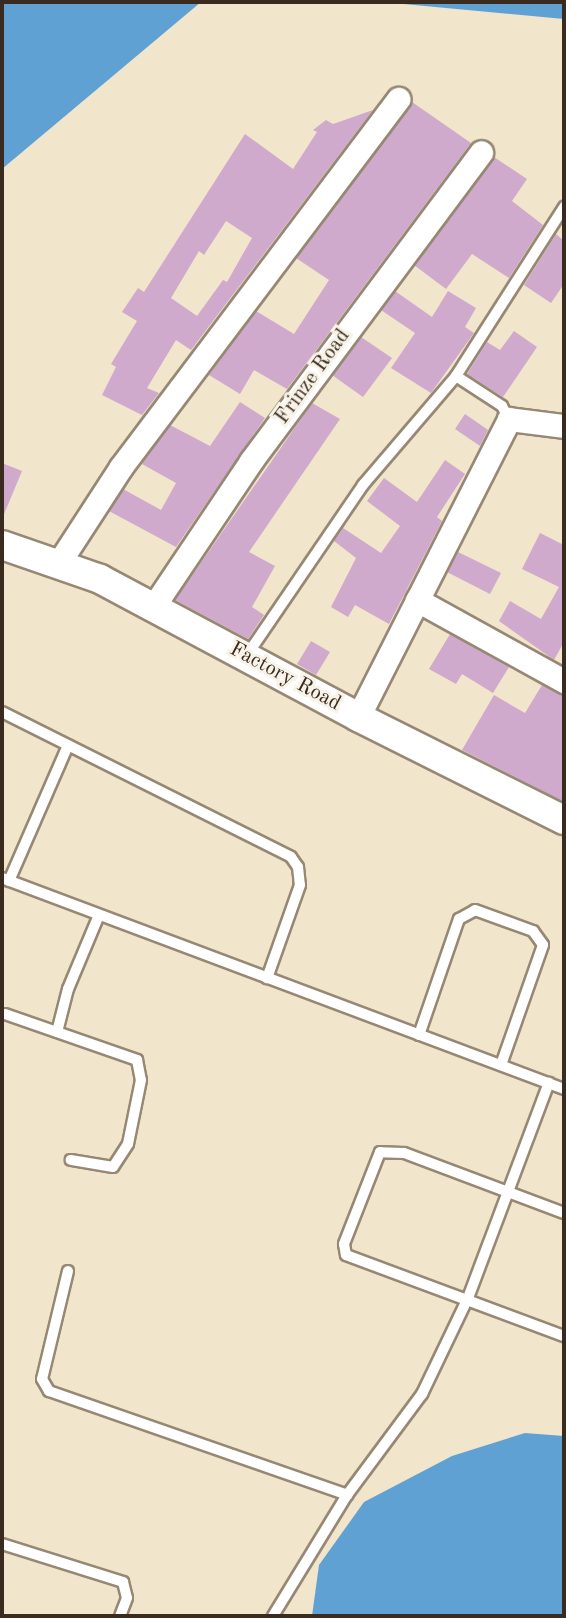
<!DOCTYPE html>
<style>
body{margin:0}
#map{position:relative;width:566px;height:1618px;overflow:hidden;background:#f1e5cb;font-family:"Old Standard TT",serif}
div>[style]{position:absolute}
[style*='--x']{left:calc(var(--x)*1px);top:calc(var(--y)*1px);width:calc(var(--w)*1px);rotate:calc(var(--a)*1deg)}
.water>*{inset:0;background:#60a1d3}
.building>*{inset:0;background:#cfaacd}
.roads{filter:drop-shadow(2px 0 #968874) drop-shadow(-2px 0 #968874) drop-shadow(0 2px #968874) drop-shadow(0 -2px #968874)}
.service>*{height:10px;margin:-5px;padding:0 5px;transform-origin:5px;border-radius:5px;background:#fff}
.minor>*{height:23px;margin:-11.5px;padding:0 11.5px;transform-origin:11.5px;border-radius:11.5px;background:#fff}
.tertiary>*{height:28px;margin:-14px;padding:0 14px;transform-origin:14px;border-radius:14px;background:#fff}
span{translate:-50% -50%;white-space:nowrap;text-align:center;line-height:1.15;-webkit-text-stroke:6px #f7f3e8;paint-order:stroke}
.street-label{font-size:21px;color:#3b2a1e}
.frame{position:absolute;inset:0;border:4px solid #3b2a1e;pointer-events:none}
</style>
<div id="map">
<div class="water">
<div style="clip-path:polygon(2px 2px,201px 2px,2px 169px)"></div>
<div style="clip-path:polygon(382px 2px,564px 2px,564px 19px)"></div>
<div style="clip-path:polygon(525px 1433px,564px 1436px,564px 1616px,312px 1616px,319px 1565px,364px 1502px,452px 1456px)"></div>
</div>
<div class="building">
<div style="clip-path:polygon(412px 102px,471px 143px,287px 389px,254px 370px,240px 394px,209px 375px,256px 311px,294px 334px,329px 280px,296px 258px)"></div>
<div style="clip-path:polygon(evenodd,373px 110px,191px 350px,176px 340px,147px 388px,159px 393px,142px 415px,102px 395px,116px 367px,111px 364px,137px 321px,122px 312px,138px 288px,144px 292px,245px 134px,293px 169px,317px 132px,313px 130px,326px 120px,333px 124px,373px 110px,226px 221px,252px 238px,227px 282px,223px 280px,197px 316px,171px 298px,199px 251px,204px 255px,226px 221px)"></div>
<div style="clip-path:polygon(494px 157px,527px 179px,512px 201px,543px 225px,509px 278px,472px 254px,446px 289px,414px 265px)"></div>
<div style="clip-path:polygon(556px 234px,564px 241px,564px 284px,551px 303px,524px 285px)"></div>
<div style="clip-path:polygon(395px 291px,432px 317px,448px 291px,476px 308px,465px 327px,474px 333px,431px 393px,391px 368px,415px 333px,381px 310px)"></div>
<div style="clip-path:polygon(514px 331px,537px 347px,503px 397px,467px 374px,487px 342px,500px 350px)"></div>
<div style="clip-path:polygon(361px 337px,392px 358px,363px 397px,332px 375px)"></div>
<div style="clip-path:polygon(240px 402px,265px 418px,176px 547px,109px 511px,123px 489px,161px 510px,176px 483px,142px 464px,144px 460px,170px 425px,210px 446px)"></div>
<div style="clip-path:polygon(312px 403px,340px 419px,249px 552px,275px 566px,252px 607px,264px 615px,248px 639px,175px 600px)"></div>
<div style="clip-path:polygon(465px 414px,488px 430px,480px 446px,455px 429px)"></div>
<div style="clip-path:polygon(445px 460px,465px 474px,437px 517px,442px 521px,389px 624px,355px 605px,348px 617px,331px 607px,356px 558px,334px 541px,343px 528px,381px 553px,400px 526px,367px 501px,384px 478px,417px 502px)"></div>
<div style="clip-path:polygon(2px 463px,22px 471px,2px 519px)"></div>
<div style="clip-path:polygon(540px 533px,564px 545px,564px 642px,554px 660px,499px 621px,510px 601px,541px 619px,559px 587px,522px 569px)"></div>
<div style="clip-path:polygon(458px 552px,501px 573px,490px 594px,447px 572px)"></div>
<div style="clip-path:polygon(450px 634px,509px 667px,493px 693px,462px 674px,456px 684px,429px 669px)"></div>
<div style="clip-path:polygon(311px 641px,330px 652px,316px 675px,297px 664px)"></div>
<div style="clip-path:polygon(542px 685px,564px 696px,564px 802px,462px 750px,494px 695px,525px 713px)"></div>
</div>
<div class="roads">
<div class="service">
<div style="--x:456;--y:376;--w:55;--a:33.1"></div>
<div style="--x:502;--y:406;--w:15;--a:62"></div>
<div style="--x:247;--y:655;--w:206;--a:-55.7"></div>
<div style="--x:363;--y:485;--w:143;--a:-49.5"></div>
<div style="--x:456;--y:376;--w:201;--a:-57.4"></div>
<div style="--x:2;--y:712;--w:323;--a:26.6"></div>
<div style="--x:291;--y:857;--w:12;--a:55"></div>
<div style="--x:298;--y:867;--w:18;--a:84"></div>
<div style="--x:300;--y:885;--w:99;--a:109.5"></div>
<div style="--x:2;--y:878;--w:600;--a:20.58"></div>
<div style="--x:9;--y:881;--w:148;--a:-66.5"></div>
<div style="--x:5;--y:1014;--w:140;--a:19.2"></div>
<div style="--x:137;--y:1060;--w:20;--a:79"></div>
<div style="--x:141;--y:1080;--w:65;--a:101.5"></div>
<div style="--x:128;--y:1144;--w:27;--a:123"></div>
<div style="--x:113;--y:1167;--w:43;--a:-170.5"></div>
<div style="--x:57;--y:1032;--w:44;--a:-75.7"></div>
<div style="--x:68;--y:989;--w:80;--a:-67.3"></div>
<div style="--x:419;--y:1035;--w:123;--a:-71"></div>
<div style="--x:459;--y:919;--w:18;--a:-29"></div>
<div style="--x:475;--y:910;--w:62;--a:19.9"></div>
<div style="--x:533;--y:931;--w:17;--a:54"></div>
<div style="--x:543;--y:945;--w:127;--a:109.3"></div>
<div style="--x:564;--y:1213;--w:171;--a:-159.4"></div>
<div style="--x:404;--y:1153;--w:24;--a:-178"></div>
<div style="--x:380;--y:1152;--w:99;--a:111.4"></div>
<div style="--x:344;--y:1244;--w:11;--a:80"></div>
<div style="--x:346;--y:1255;--w:233;--a:20.4"></div>
<div style="--x:68;--y:1271;--w:111;--a:103.5"></div>
<div style="--x:42;--y:1379;--w:14;--a:60"></div>
<div style="--x:49;--y:1391;--w:316;--a:19.2"></div>
<div style="--x:2;--y:1544;--w:127;--a:17.4"></div>
<div style="--x:123;--y:1582;--w:16;--a:76"></div>
<div style="--x:127;--y:1598;--w:19;--a:111"></div>
<div style="--x:273;--y:1616;--w:142;--a:-58.6"></div>
<div style="--x:347;--y:1495;--w:126;--a:-53.4"></div>
<div style="--x:422;--y:1394;--w:106;--a:-64.4"></div>
<div style="--x:468;--y:1298;--w:230;--a:-69.4"></div>
</div>
<div class="minor">
<div style="--x:58;--y:564;--w:116;--a:-57"></div>
<div style="--x:121;--y:467;--w:461;--a:-53"></div>
<div style="--x:417;--y:600;--w:168;--a:28.9"></div>
<div style="--x:153;--y:607;--w:176;--a:-56.1"></div>
<div style="--x:251;--y:461;--w:385;--a:-53.3"></div>
<div style="--x:358;--y:717;--w:334;--a:-63.1"></div>
<div style="--x:509;--y:419;--w:55;--a:7.3"></div>
</div>
<div class="tertiary">
<div style="--x:2;--y:545;--w:104;--a:19.1"></div>
<div style="--x:100;--y:579;--w:293;--a:28.1"></div>
<div style="--x:358;--y:717;--w:230;--a:26.6"></div>
</div>
</div>
<div class="street-label">
<span style="left:313px;top:377px;rotate:-54deg">Frinze Road</span>
<span style="left:285px;top:677px;rotate:28deg">Factory Road</span>
</div>
<div class="frame"></div>
</div>
